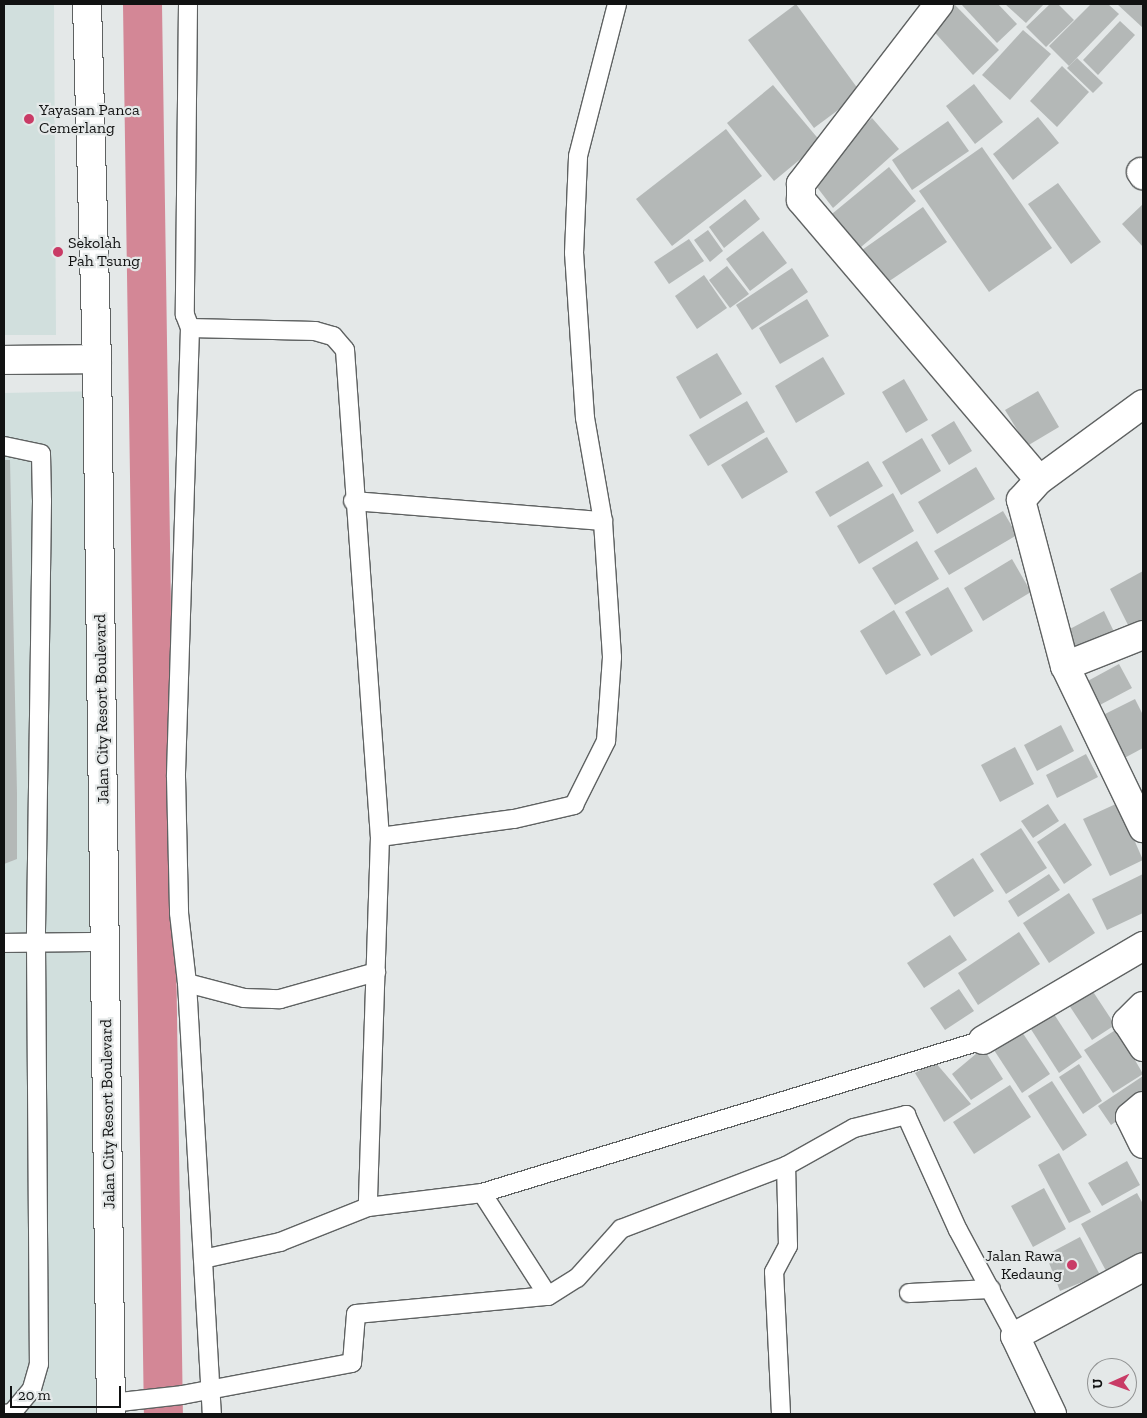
<!DOCTYPE html>
<style>
body{margin:0}
#map{position:relative;width:1147px;height:1418px;overflow:hidden;background:#e4e8e8;font-family:"Zilla Slab",serif}
div>[style]{position:absolute}
[style*='--x']{left:calc(var(--x)*1px);top:calc(var(--y)*1px);width:calc(var(--w)*1px);rotate:calc(var(--a)*1deg)}
.built>*{inset:0;background:#d1dfdd}
.canal>*{height:39px;margin:-19.5px;padding:0 19.5px;transform-origin:19.5px;border-radius:19.5px;background:#d38796}
.building>*{inset:0;background:#b4b8b7}
.roads{filter:drop-shadow(1px 0 #5f6262) drop-shadow(-1px 0 #5f6262) drop-shadow(0 1px #5f6262) drop-shadow(0 -1px #5f6262)}
.lane>*{height:18px;margin:-9px;padding:0 9px;transform-origin:9px;border-radius:9px;background:#fff}
.street>*{height:28px;margin:-14px;padding:0 14px;transform-origin:14px;border-radius:14px;background:#fff}
.dots>*{width:14px;height:14px;translate:-50% -50%;box-sizing:border-box;border:2px solid #e4e8e8;border-radius:50%}
span{translate:-50% -50%;white-space:nowrap;text-align:center;line-height:1.15;-webkit-text-stroke:4.5px #e4e8e8;paint-order:stroke}
.poi-label{font-size:16px;color:#111212}
.left{translate:0 -50%;text-align:left}
.right{translate:-100% -50%;text-align:right}
.street-label{font-size:16px;color:#111212}
.frame{position:absolute;inset:0;border:5px solid #111212;pointer-events:none}
.north{position:absolute;left:1087px;top:1358px;width:50px;height:50px;box-sizing:border-box;background:#e4e8e8;border:1px solid #909292;border-radius:50%;rotate:268deg;font-size:14px;font-weight:700;line-height:20px;text-align:center;color:#111212}
.north::after{content:'';display:block;margin:auto;width:18px;height:22px;background:#c93b66;clip-path:polygon(50% 0,100% 100%,50% 72%,0 100%)}
.scale{position:absolute;left:10px;top:1386px;width:111px;height:22px;box-sizing:border-box;border:2px solid #111212;border-top:0;padding-left:6px;font-size:15px;line-height:18px;white-space:nowrap;color:#111212;-webkit-text-stroke:4px #e4e8e8;paint-order:stroke}
</style>
<div id="map">
<div class="built">
<div style="clip-path:polygon(4px 4px,54px 4px,56px 335px,4px 335px)"></div>
<div style="clip-path:polygon(102px 391px,117px 1414px,4px 1414px,4px 393px)"></div>
</div>
<div class="canal">
<div style="--x:142;--y:4;--w:1410;--a:89.15"></div>
</div>
<div class="building">
<div style="clip-path:polygon(796px 4px,861px 93px,814px 128px,748px 40px)"></div>
<div style="clip-path:polygon(954px 4px,999px 50px,973px 75px,929px 26px)"></div>
<div style="clip-path:polygon(961px 4px,998px 4px,1017px 24px,997px 43px)"></div>
<div style="clip-path:polygon(1005px 4px,1044px 4px,1026px 23px)"></div>
<div style="clip-path:polygon(1050px 4px,1058px 4px,1074px 20px,1046px 47px,1026px 27px)"></div>
<div style="clip-path:polygon(1091px 4px,1108px 4px,1119px 14px,1069px 66px,1049px 46px)"></div>
<div style="clip-path:polygon(1117px 4px,1143px 4px,1143px 28px)"></div>
<div style="clip-path:polygon(1120px 21px,1135px 35px,1098px 75px,1083px 60px)"></div>
<div style="clip-path:polygon(1023px 30px,1051px 54px,1010px 100px,982px 75px)"></div>
<div style="clip-path:polygon(1077px 58px,1103px 83px,1093px 93px,1067px 68px)"></div>
<div style="clip-path:polygon(1062px 66px,1089px 92px,1057px 127px,1030px 101px)"></div>
<div style="clip-path:polygon(974px 84px,1003px 122px,975px 144px,946px 106px)"></div>
<div style="clip-path:polygon(773px 85px,821px 142px,774px 181px,727px 123px)"></div>
<div style="clip-path:polygon(1038px 117px,1059px 143px,1013px 180px,993px 154px)"></div>
<div style="clip-path:polygon(872px 118px,899px 149px,833px 208px,810px 178px)"></div>
<div style="clip-path:polygon(948px 121px,969px 151px,912px 190px,892px 160px)"></div>
<div style="clip-path:polygon(726px 129px,762px 176px,672px 246px,636px 199px)"></div>
<div style="clip-path:polygon(982px 147px,1052px 248px,989px 292px,919px 191px)"></div>
<div style="clip-path:polygon(889px 167px,916px 201px,855px 252px,827px 218px)"></div>
<div style="clip-path:polygon(1058px 183px,1101px 242px,1071px 264px,1028px 204px)"></div>
<div style="clip-path:polygon(745px 199px,760px 219px,724px 248px,709px 227px)"></div>
<div style="clip-path:polygon(1143px 204px,1143px 247px,1122px 224px)"></div>
<div style="clip-path:polygon(923px 207px,947px 242px,885px 284px,862px 250px)"></div>
<div style="clip-path:polygon(708px 230px,723px 251px,710px 262px,694px 240px)"></div>
<div style="clip-path:polygon(763px 231px,787px 263px,750px 291px,726px 259px)"></div>
<div style="clip-path:polygon(689px 239px,704px 261px,669px 284px,654px 262px)"></div>
<div style="clip-path:polygon(727px 266px,749px 294px,730px 308px,709px 280px)"></div>
<div style="clip-path:polygon(792px 268px,808px 292px,752px 330px,736px 305px)"></div>
<div style="clip-path:polygon(704px 275px,727px 308px,697px 329px,675px 296px)"></div>
<div style="clip-path:polygon(807px 299px,829px 336px,780px 364px,759px 328px)"></div>
<div style="clip-path:polygon(717px 353px,742px 394px,700px 419px,676px 377px)"></div>
<div style="clip-path:polygon(823px 357px,845px 394px,796px 423px,775px 386px)"></div>
<div style="clip-path:polygon(904px 379px,928px 420px,906px 433px,882px 392px)"></div>
<div style="clip-path:polygon(1038px 391px,1059px 427px,1027px 446px,1005px 410px)"></div>
<div style="clip-path:polygon(747px 401px,765px 432px,708px 466px,689px 435px)"></div>
<div style="clip-path:polygon(954px 421px,972px 451px,949px 465px,931px 435px)"></div>
<div style="clip-path:polygon(767px 437px,788px 472px,742px 499px,721px 465px)"></div>
<div style="clip-path:polygon(922px 438px,941px 471px,901px 495px,882px 462px)"></div>
<div style="clip-path:polygon(4px 460px,10px 460px,17px 794px,17px 859px,4px 864px)"></div>
<div style="clip-path:polygon(868px 461px,883px 486px,830px 517px,815px 492px)"></div>
<div style="clip-path:polygon(976px 467px,995px 499px,937px 534px,918px 502px)"></div>
<div style="clip-path:polygon(893px 493px,914px 531px,859px 564px,837px 526px)"></div>
<div style="clip-path:polygon(1003px 511px,1017px 535px,949px 575px,934px 551px)"></div>
<div style="clip-path:polygon(917px 541px,939px 579px,895px 605px,872px 568px)"></div>
<div style="clip-path:polygon(1012px 559px,1031px 592px,983px 621px,964px 588px)"></div>
<div style="clip-path:polygon(1143px 571px,1143px 629px,1133px 635px,1110px 589px)"></div>
<div style="clip-path:polygon(948px 587px,973px 631px,931px 656px,905px 612px)"></div>
<div style="clip-path:polygon(894px 610px,921px 655px,886px 675px,860px 631px)"></div>
<div style="clip-path:polygon(1104px 611px,1117px 638px,1079px 657px,1066px 631px)"></div>
<div style="clip-path:polygon(1119px 664px,1132px 688px,1096px 707px,1084px 683px)"></div>
<div style="clip-path:polygon(1135px 699px,1143px 715px,1143px 748px,1115px 763px,1093px 720px)"></div>
<div style="clip-path:polygon(1061px 725px,1074px 751px,1037px 771px,1024px 745px)"></div>
<div style="clip-path:polygon(1015px 747px,1034px 784px,1000px 802px,981px 765px)"></div>
<div style="clip-path:polygon(1086px 754px,1098px 777px,1057px 798px,1046px 775px)"></div>
<div style="clip-path:polygon(1118px 803px,1143px 860px,1110px 876px,1083px 819px)"></div>
<div style="clip-path:polygon(1048px 804px,1059px 821px,1033px 838px,1021px 821px)"></div>
<div style="clip-path:polygon(1065px 823px,1092px 865px,1064px 884px,1037px 842px)"></div>
<div style="clip-path:polygon(1021px 828px,1047px 868px,1006px 894px,980px 854px)"></div>
<div style="clip-path:polygon(973px 858px,994px 891px,954px 917px,933px 884px)"></div>
<div style="clip-path:polygon(1049px 874px,1060px 890px,1018px 917px,1008px 901px)"></div>
<div style="clip-path:polygon(1143px 874px,1143px 913px,1107px 930px,1092px 899px)"></div>
<div style="clip-path:polygon(1069px 893px,1095px 933px,1049px 963px,1023px 923px)"></div>
<div style="clip-path:polygon(1019px 932px,1040px 964px,978px 1005px,958px 973px)"></div>
<div style="clip-path:polygon(950px 935px,967px 960px,924px 988px,907px 963px)"></div>
<div style="clip-path:polygon(1088px 984px,1115px 1025px,1092px 1040px,1065px 999px)"></div>
<div style="clip-path:polygon(959px 989px,974px 1011px,945px 1030px,930px 1008px)"></div>
<div style="clip-path:polygon(1050px 1008px,1082px 1057px,1059px 1073px,1027px 1023px)"></div>
<div style="clip-path:polygon(1020px 1029px,1050px 1074px,1022px 1093px,992px 1047px)"></div>
<div style="clip-path:polygon(1117px 1029px,1143px 1074px,1113px 1093px,1084px 1050px)"></div>
<div style="clip-path:polygon(983px 1048px,1003px 1079px,971px 1100px,952px 1074px)"></div>
<div style="clip-path:polygon(935px 1062px,971px 1104px,944px 1122px,915px 1073px)"></div>
<div style="clip-path:polygon(1079px 1064px,1102px 1101px,1083px 1114px,1059px 1077px)"></div>
<div style="clip-path:polygon(1143px 1076px,1143px 1102px,1111px 1125px,1098px 1106px)"></div>
<div style="clip-path:polygon(1052px 1081px,1087px 1135px,1063px 1151px,1028px 1096px)"></div>
<div style="clip-path:polygon(1010px 1085px,1031px 1117px,974px 1154px,953px 1122px)"></div>
<div style="clip-path:polygon(1059px 1153px,1091px 1212px,1069px 1223px,1038px 1165px)"></div>
<div style="clip-path:polygon(1127px 1161px,1140px 1185px,1102px 1206px,1088px 1183px)"></div>
<div style="clip-path:polygon(1044px 1188px,1066px 1229px,1033px 1247px,1011px 1206px)"></div>
<div style="clip-path:polygon(1137px 1193px,1143px 1204px,1143px 1266px,1112px 1282px,1081px 1224px)"></div>
<div style="clip-path:polygon(1080px 1237px,1100px 1275px,1060px 1291px,1046px 1255px)"></div>
</div>
<div class="roads">
<div class="lane">
<div style="--x:188;--y:4;--w:311;--a:90.6"></div>
<div style="--x:185;--y:315;--w:14;--a:69"></div>
<div style="--x:190;--y:328;--w:449;--a:91.8"></div>
<div style="--x:176;--y:777;--w:136;--a:88.7"></div>
<div style="--x:179;--y:913;--w:70;--a:83.5"></div>
<div style="--x:187;--y:983;--w:59;--a:14.7"></div>
<div style="--x:244;--y:998;--w:36;--a:2"></div>
<div style="--x:280;--y:999;--w:100;--a:-15.7"></div>
<div style="--x:190;--y:328;--w:125;--a:1.4"></div>
<div style="--x:315;--y:331;--w:19;--a:16"></div>
<div style="--x:333;--y:336;--w:18;--a:49"></div>
<div style="--x:345;--y:350;--w:488;--a:85.9"></div>
<div style="--x:380;--y:837;--w:370;--a:91.9"></div>
<div style="--x:4;--y:446;--w:38;--a:12"></div>
<div style="--x:41;--y:454;--w:47;--a:88.8"></div>
<div style="--x:42;--y:501;--w:442;--a:90.8"></div>
<div style="--x:36;--y:943;--w:421;--a:89.6"></div>
<div style="--x:39;--y:1364;--w:26;--a:106"></div>
<div style="--x:32;--y:1389;--w:31;--a:130"></div>
<div style="--x:12;--y:1413;--w:8;--a:173"></div>
<div style="--x:353;--y:501;--w:251;--a:4.6"></div>
<div style="--x:380;--y:837;--w:135;--a:-7.7"></div>
<div style="--x:514;--y:819;--w:62;--a:-13.1"></div>
<div style="--x:574;--y:805;--w:72;--a:-63.4"></div>
<div style="--x:606;--y:741;--w:84;--a:-85.9"></div>
<div style="--x:612;--y:657;--w:136;--a:-93.8"></div>
<div style="--x:603;--y:521;--w:105;--a:-99.9"></div>
<div style="--x:585;--y:418;--w:165;--a:-93.8"></div>
<div style="--x:574;--y:253;--w:97;--a:-87.6"></div>
<div style="--x:578;--y:156;--w:157;--a:-75.6"></div>
<div style="--x:4;--y:943;--w:102;--a:-0.6"></div>
<div style="--x:187;--y:983;--w:432;--a:86.7"></div>
<div style="--x:482;--y:1193;--w:524;--a:-16.98"></div>
<div style="--x:203;--y:1259;--w:79;--a:-12.4"></div>
<div style="--x:280;--y:1242;--w:95;--a:-21.7"></div>
<div style="--x:368;--y:1207;--w:115;--a:-7"></div>
<div style="--x:482;--y:1193;--w:122;--a:57.3"></div>
<div style="--x:909;--y:1293;--w:82;--a:-2.8"></div>
<div style="--x:111;--y:1403;--w:71;--a:-6.4"></div>
<div style="--x:182;--y:1395;--w:173;--a:-10.7"></div>
<div style="--x:352;--y:1363;--w:49;--a:-85.3"></div>
<div style="--x:356;--y:1314;--w:193;--a:-5.4"></div>
<div style="--x:548;--y:1296;--w:34;--a:-32"></div>
<div style="--x:577;--y:1278;--w:66;--a:-48.1"></div>
<div style="--x:621;--y:1229;--w:177;--a:-20.9"></div>
<div style="--x:786;--y:1166;--w:78;--a:-29.2"></div>
<div style="--x:854;--y:1128;--w:54;--a:-14"></div>
<div style="--x:906;--y:1115;--w:126;--a:65.7"></div>
<div style="--x:958;--y:1230;--w:120;--a:61.7"></div>
<div style="--x:781;--y:1414;--w:142;--a:-92.8"></div>
<div style="--x:774;--y:1272;--w:30;--a:-62"></div>
<div style="--x:788;--y:1246;--w:80;--a:-91.4"></div>
</div>
<div class="street">
<div style="--x:87;--y:4;--w:355;--a:88.4"></div>
<div style="--x:97;--y:359;--w:1055;--a:89.24"></div>
<div style="--x:939;--y:4;--w:227;--a:127.5"></div>
<div style="--x:801;--y:184;--w:16;--a:90"></div>
<div style="--x:801;--y:200;--w:367;--a:49.6"></div>
<div style="--x:1141;--y:172;--w:4;--a:56"></div>
<div style="--x:4;--y:360;--w:93;--a:-0.6"></div>
<div style="--x:1143;--y:404;--w:129;--a:143.8"></div>
<div style="--x:1039;--y:480;--w:27;--a:132"></div>
<div style="--x:1021;--y:500;--w:172;--a:75.2"></div>
<div style="--x:1065;--y:666;--w:180;--a:64.3"></div>
<div style="--x:1065;--y:666;--w:84;--a:-21.7"></div>
<div style="--x:1143;--y:1006;--w:23;--a:135"></div>
<div style="--x:1127;--y:1022;--w:30;--a:57"></div>
<div style="--x:983;--y:1040;--w:186;--a:-30.4"></div>
<div style="--x:1143;--y:1106;--w:17;--a:140"></div>
<div style="--x:1130;--y:1117;--w:30;--a:64"></div>
<div style="--x:1052;--y:1414;--w:86;--a:-115.4"></div>
<div style="--x:1015;--y:1336;--w:145;--a:-28.3"></div>
</div>
</div>
<div class="dots">
<div style="left:29px;top:119px;background:#c93b66"></div>
<div style="left:58px;top:252px;background:#c93b66"></div>
<div style="left:1072px;top:1265px;background:#c93b66"></div>
</div>
<div class="poi-label">
<span class="left" style="left:39px;top:119px">Yayasan Panca<br>Cemerlang</span>
<span class="left" style="left:68px;top:252px">Sekolah<br>Pah Tsung</span>
<span class="right" style="left:1062px;top:1265px">Jalan Rawa<br>Kedaung</span>
</div>
<div class="street-label">
<span style="left:102px;top:709px;rotate:-91deg">Jalan City Resort Boulevard</span>
<span style="left:108px;top:1114px;rotate:-91deg">Jalan City Resort Boulevard</span>
</div>
<div class="frame"></div>
<div class="north">U</div>
<div class="scale">20 m</div>
</div>
